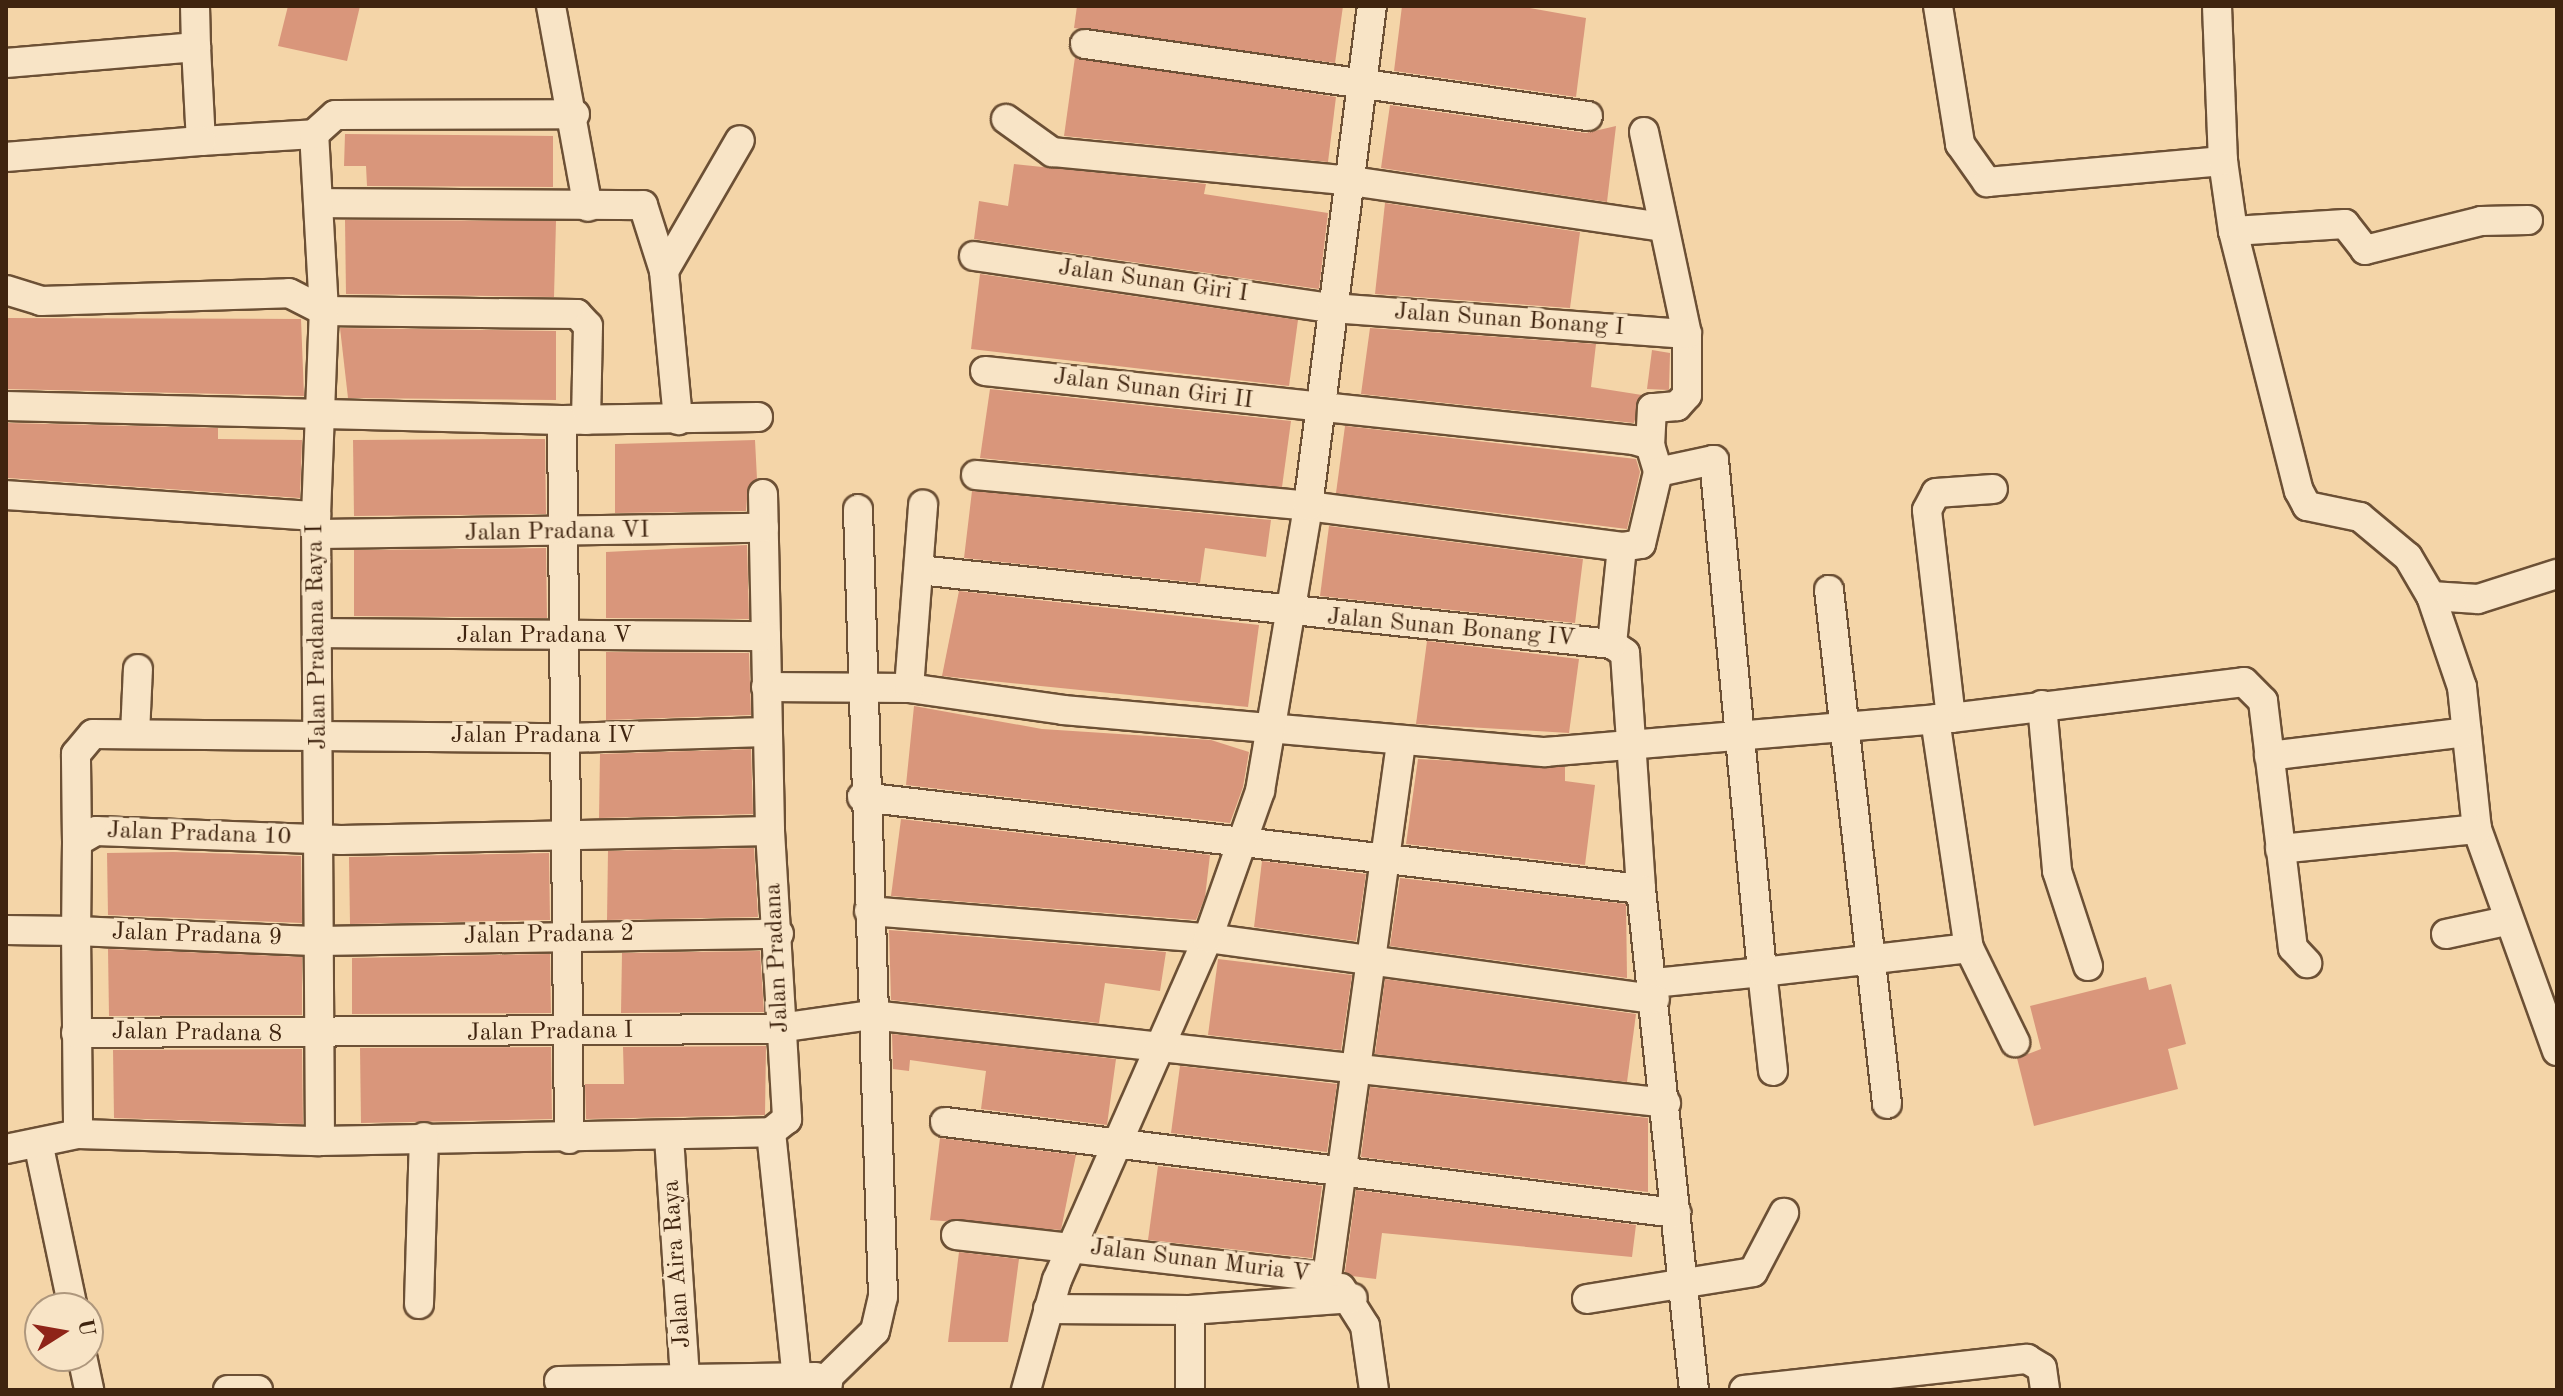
<!DOCTYPE html>
<style>
body{margin:0}
#map{position:relative;width:2563px;height:1396px;overflow:hidden;background:#f4d5a8;font-family:"Old Standard TT",serif}
div>[style]{position:absolute}
[style*='--x']{left:calc(var(--x)*1px);top:calc(var(--y)*1px);width:calc(var(--w)*1px);rotate:calc(var(--a)*1deg)}
.building>*{inset:0;background:#d9967b}
.roads{filter:drop-shadow(2px 0 #6c5035) drop-shadow(-2px 0 #6c5035) drop-shadow(0 2px #6c5035) drop-shadow(0 -2px #6c5035)}
.minor>*{height:28px;margin:-14px;padding:0 14px;transform-origin:14px;border-radius:14px;background:#f8e4c6}
span{translate:-50% -50%;white-space:nowrap;text-align:center;line-height:1.15;-webkit-text-stroke:7px #f8e4c6;paint-order:stroke}
.street-label{font-size:24px;color:#3f240f}
.frame{position:absolute;inset:0;border:8px solid #3f240f;pointer-events:none}
.north{position:absolute;left:24px;top:1292px;width:80px;height:80px;box-sizing:border-box;background:#f8e4c6;border:2px solid #ae977d;border-radius:50%;rotate:79deg;font-size:22px;font-weight:700;line-height:32px;text-align:center;color:#3f240f}
.north::after{content:'';display:block;margin:auto;width:28px;height:36px;background:#8f2418;clip-path:polygon(50% 0,100% 100%,50% 72%,0 100%)}
</style>
<div id="map">
<div class="building">
<div style="clip-path:polygon(288px 6px,360px 6px,347px 61px,278px 46px)"></div>
<div style="clip-path:polygon(1077px 6px,1343px 6px,1335px 63px,1074px 28px)"></div>
<div style="clip-path:polygon(1402px 6px,1519px 6px,1586px 18px,1576px 97px,1394px 71px)"></div>
<div style="clip-path:polygon(1075px 57px,1336px 97px,1328px 162px,1064px 136px)"></div>
<div style="clip-path:polygon(1390px 105px,1586px 133px,1616px 126px,1607px 202px,1381px 168px)"></div>
<div style="clip-path:polygon(345px 134px,553px 136px,553px 187px,367px 186px,366px 166px,344px 166px)"></div>
<div style="clip-path:polygon(1014px 164px,1206px 184px,1204px 194px,1328px 213px,1319px 289px,974px 239px,979px 201px,1008px 206px)"></div>
<div style="clip-path:polygon(1385px 203px,1580px 232px,1570px 308px,1375px 294px)"></div>
<div style="clip-path:polygon(345px 220px,556px 221px,554px 297px,346px 294px)"></div>
<div style="clip-path:polygon(980px 274px,1298px 320px,1289px 386px,971px 349px)"></div>
<div style="clip-path:polygon(6px 318px,301px 319px,304px 396px,6px 389px)"></div>
<div style="clip-path:polygon(340px 328px,556px 331px,556px 400px,348px 398px)"></div>
<div style="clip-path:polygon(1370px 328px,1596px 344px,1591px 387px,1642px 395px,1634px 423px,1361px 394px)"></div>
<div style="clip-path:polygon(1652px 350px,1670px 353px,1669px 390px,1647px 389px)"></div>
<div style="clip-path:polygon(990px 389px,1291px 421px,1282px 487px,980px 458px)"></div>
<div style="clip-path:polygon(8px 423px,218px 428px,218px 439px,302px 440px,300px 498px,8px 478px)"></div>
<div style="clip-path:polygon(1345px 426px,1636px 459px,1640px 472px,1627px 529px,1336px 493px)"></div>
<div style="clip-path:polygon(510px 439px,545px 439px,546px 514px,354px 516px,353px 440px)"></div>
<div style="clip-path:polygon(755px 440px,757px 479px,748px 487px,746px 511px,615px 513px,615px 444px)"></div>
<div style="clip-path:polygon(972px 491px,1271px 520px,1266px 557px,1205px 548px,1200px 583px,964px 558px)"></div>
<div style="clip-path:polygon(1329px 526px,1583px 559px,1575px 623px,1320px 596px)"></div>
<div style="clip-path:polygon(747px 545px,749px 619px,606px 618px,606px 552px)"></div>
<div style="clip-path:polygon(546px 548px,547px 618px,354px 616px,354px 550px)"></div>
<div style="clip-path:polygon(959px 591px,1259px 625px,1248px 707px,942px 676px)"></div>
<div style="clip-path:polygon(1427px 641px,1579px 659px,1569px 733px,1416px 724px)"></div>
<div style="clip-path:polygon(606px 652px,749px 653px,751px 715px,606px 720px)"></div>
<div style="clip-path:polygon(914px 706px,1042px 729px,1211px 740px,1249px 752px,1243px 787px,1230px 823px,906px 785px)"></div>
<div style="clip-path:polygon(751px 749px,753px 814px,599px 818px,600px 754px)"></div>
<div style="clip-path:polygon(1418px 759px,1565px 767px,1565px 781px,1595px 785px,1585px 865px,1406px 844px)"></div>
<div style="clip-path:polygon(901px 819px,1210px 855px,1205px 897px,1196px 920px,891px 896px)"></div>
<div style="clip-path:polygon(754px 848px,758px 917px,607px 920px,608px 851px)"></div>
<div style="clip-path:polygon(173px 852px,301px 856px,302px 923px,108px 915px,107px 853px)"></div>
<div style="clip-path:polygon(549px 853px,550px 920px,350px 924px,349px 857px)"></div>
<div style="clip-path:polygon(1262px 861px,1366px 874px,1356px 941px,1254px 927px)"></div>
<div style="clip-path:polygon(1400px 878px,1626px 904px,1627px 978px,1390px 946px)"></div>
<div style="clip-path:polygon(889px 930px,1166px 952px,1160px 991px,1105px 983px,1099px 1023px,891px 1000px)"></div>
<div style="clip-path:polygon(108px 949px,302px 957px,302px 1015px,109px 1016px)"></div>
<div style="clip-path:polygon(760px 951px,764px 1012px,621px 1013px,622px 953px)"></div>
<div style="clip-path:polygon(550px 954px,551px 1013px,352px 1014px,352px 958px)"></div>
<div style="clip-path:polygon(1218px 959px,1352px 975px,1341px 1050px,1208px 1035px)"></div>
<div style="clip-path:polygon(2146px 977px,2149px 990px,2171px 984px,2186px 1044px,2168px 1049px,2178px 1089px,2034px 1126px,2017px 1058px,2041px 1049px,2030px 1006px)"></div>
<div style="clip-path:polygon(1385px 979px,1636px 1014px,1627px 1082px,1375px 1054px)"></div>
<div style="clip-path:polygon(892px 1034px,1116px 1059px,1107px 1125px,981px 1109px,986px 1071px,910px 1060px,909px 1071px,893px 1069px)"></div>
<div style="clip-path:polygon(766px 1046px,765px 1115px,586px 1119px,585px 1084px,624px 1084px,623px 1047px)"></div>
<div style="clip-path:polygon(551px 1047px,552px 1119px,361px 1123px,360px 1048px)"></div>
<div style="clip-path:polygon(302px 1049px,303px 1124px,114px 1118px,113px 1050px)"></div>
<div style="clip-path:polygon(1180px 1066px,1337px 1084px,1327px 1152px,1171px 1133px)"></div>
<div style="clip-path:polygon(1370px 1087px,1648px 1118px,1648px 1192px,1361px 1157px)"></div>
<div style="clip-path:polygon(940px 1138px,1076px 1155px,1061px 1230px,930px 1220px)"></div>
<div style="clip-path:polygon(1158px 1166px,1322px 1186px,1312px 1258px,1148px 1240px)"></div>
<div style="clip-path:polygon(1356px 1190px,1636px 1225px,1632px 1257px,1382px 1233px,1376px 1279px,1352px 1276px,1345px 1272px)"></div>
<div style="clip-path:polygon(959px 1252px,1019px 1259px,1008px 1342px,948px 1342px)"></div>
</div>
<div class="roads">
<div class="minor">
<div style="--x:195;--y:6;--w:41;--a:88.6"></div>
<div style="--x:551;--y:6;--w:204;--a:79.6"></div>
<div style="--x:1938;--y:6;--w:140;--a:80.9"></div>
<div style="--x:1960;--y:144;--w:47;--a:54.6"></div>
<div style="--x:1987;--y:182;--w:237;--a:-5.1"></div>
<div style="--x:2223;--y:161;--w:71;--a:81.9"></div>
<div style="--x:2233;--y:231;--w:268;--a:75.8"></div>
<div style="--x:2299;--y:491;--w:17;--a:62"></div>
<div style="--x:2307;--y:506;--w:54;--a:11.7"></div>
<div style="--x:2360;--y:517;--w:62;--a:39.8"></div>
<div style="--x:2408;--y:557;--w:45;--a:59.5"></div>
<div style="--x:2431;--y:596;--w:96;--a:71.2"></div>
<div style="--x:2462;--y:687;--w:143;--a:84"></div>
<div style="--x:2477;--y:829;--w:236;--a:70.2"></div>
<div style="--x:2217;--y:6;--w:155;--a:87.8"></div>
<div style="--x:1085;--y:44;--w:508;--a:8.15"></div>
<div style="--x:6;--y:63;--w:191;--a:-4.8"></div>
<div style="--x:196;--y:47;--w:94;--a:87"></div>
<div style="--x:201;--y:141;--w:113;--a:-3.5"></div>
<div style="--x:1006;--y:119;--w:57;--a:35.7"></div>
<div style="--x:1052;--y:152;--w:300;--a:5.5"></div>
<div style="--x:1351;--y:181;--w:313;--a:8.4"></div>
<div style="--x:1644;--y:132;--w:207;--a:78"></div>
<div style="--x:1687;--y:334;--w:61;--a:90"></div>
<div style="--x:1687;--y:395;--w:15;--a:132"></div>
<div style="--x:1677;--y:406;--w:25;--a:175"></div>
<div style="--x:1652;--y:408;--w:37;--a:93"></div>
<div style="--x:6;--y:157;--w:196;--a:-4.7"></div>
<div style="--x:319;--y:203;--w:324;--a:0.4"></div>
<div style="--x:643;--y:205;--w:69;--a:72.3"></div>
<div style="--x:664;--y:271;--w:150;--a:84.6"></div>
<div style="--x:2233;--y:231;--w:112;--a:-3.6"></div>
<div style="--x:2345;--y:224;--w:33;--a:52"></div>
<div style="--x:2365;--y:250;--w:120;--a:-14"></div>
<div style="--x:2481;--y:221;--w:47;--a:-1.2"></div>
<div style="--x:974;--y:256;--w:362;--a:8.3"></div>
<div style="--x:1332;--y:308;--w:356;--a:4.2"></div>
<div style="--x:664;--y:271;--w:151;--a:-59.9"></div>
<div style="--x:6;--y:290;--w:37;--a:17"></div>
<div style="--x:41;--y:301;--w:248;--a:-1.8"></div>
<div style="--x:289;--y:293;--w:39;--a:27"></div>
<div style="--x:324;--y:311;--w:253;--a:0.7"></div>
<div style="--x:577;--y:314;--w:16;--a:47"></div>
<div style="--x:588;--y:326;--w:94;--a:91.2"></div>
<div style="--x:985;--y:371;--w:653;--a:6.07"></div>
<div style="--x:1634;--y:440;--w:17;--a:17"></div>
<div style="--x:1650;--y:445;--w:28;--a:73"></div>
<div style="--x:1658;--y:472;--w:57;--a:-12.1"></div>
<div style="--x:1714;--y:460;--w:514;--a:84.64"></div>
<div style="--x:1762;--y:972;--w:110;--a:174.2"></div>
<div style="--x:6;--y:406;--w:556;--a:1.44"></div>
<div style="--x:562;--y:420;--w:196;--a:-0.9"></div>
<div style="--x:562;--y:420;--w:719;--a:89.44"></div>
<div style="--x:976;--y:475;--w:333;--a:5.3"></div>
<div style="--x:1308;--y:506;--w:317;--a:7.4"></div>
<div style="--x:1622;--y:547;--w:19;--a:-9"></div>
<div style="--x:1641;--y:544;--w:74;--a:-76.7"></div>
<div style="--x:763;--y:494;--w:337;--a:88.8"></div>
<div style="--x:770;--y:831;--w:289;--a:86.6"></div>
<div style="--x:787;--y:1119;--w:21;--a:141"></div>
<div style="--x:771;--y:1132;--w:247;--a:84"></div>
<div style="--x:6;--y:495;--w:311;--a:3.9"></div>
<div style="--x:316;--y:534;--w:448;--a:-0.8"></div>
<div style="--x:1622;--y:547;--w:98;--a:95.9"></div>
<div style="--x:1612;--y:644;--w:16;--a:35"></div>
<div style="--x:1625;--y:653;--w:237;--a:86.1"></div>
<div style="--x:1641;--y:889;--w:504;--a:83.96"></div>
<div style="--x:919;--y:570;--w:697;--a:6.1"></div>
<div style="--x:1829;--y:590;--w:517;--a:83.56"></div>
<div style="--x:2431;--y:596;--w:47;--a:3.7"></div>
<div style="--x:2478;--y:599;--w:83;--a:-17.6"></div>
<div style="--x:321;--y:633;--w:445;--a:0.4"></div>
<div style="--x:766;--y:687;--w:143;--a:0.4"></div>
<div style="--x:909;--y:688;--w:156;--a:8.1"></div>
<div style="--x:1063;--y:710;--w:484;--a:5"></div>
<div style="--x:1545;--y:752;--w:407;--a:-4.8"></div>
<div style="--x:1951;--y:718;--w:295;--a:-7"></div>
<div style="--x:2244;--y:682;--w:27;--a:45"></div>
<div style="--x:2263;--y:701;--w:249;--a:83.1"></div>
<div style="--x:2293;--y:948;--w:21;--a:47"></div>
<div style="--x:909;--y:688;--w:184;--a:-85.6"></div>
<div style="--x:2042;--y:705;--w:167;--a:84.8"></div>
<div style="--x:2057;--y:871;--w:100;--a:71.9"></div>
<div style="--x:1951;--y:718;--w:209;--a:-96.6"></div>
<div style="--x:1927;--y:510;--w:19;--a:-62"></div>
<div style="--x:1936;--y:493;--w:57;--a:-4"></div>
<div style="--x:1935;--y:719;--w:232;--a:81.6"></div>
<div style="--x:1969;--y:948;--w:105;--a:63.9"></div>
<div style="--x:135;--y:734;--w:65;--a:-87.4"></div>
<div style="--x:2269;--y:756;--w:199;--a:-6.9"></div>
<div style="--x:862;--y:797;--w:784;--a:6.74"></div>
<div style="--x:770;--y:831;--w:429;--a:178.8"></div>
<div style="--x:341;--y:840;--w:245;--a:-177.9"></div>
<div style="--x:96;--y:831;--w:22;--a:150"></div>
<div style="--x:77;--y:842;--w:89;--a:90.6"></div>
<div style="--x:76;--y:931;--w:243;--a:2.4"></div>
<div style="--x:319;--y:941;--w:460;--a:-0.9"></div>
<div style="--x:77;--y:842;--w:88;--a:-90.7"></div>
<div style="--x:76;--y:754;--w:26;--a:-50"></div>
<div style="--x:93;--y:734;--w:474;--a:0.5"></div>
<div style="--x:567;--y:738;--w:199;--a:-1.7"></div>
<div style="--x:2280;--y:849;--w:198;--a:-5.8"></div>
<div style="--x:869;--y:911;--w:340;--a:4.6"></div>
<div style="--x:1208;--y:938;--w:451;--a:7.8"></div>
<div style="--x:6;--y:930;--w:70;--a:0.8"></div>
<div style="--x:76;--y:931;--w:203;--a:89.4"></div>
<div style="--x:2446;--y:934;--w:61;--a:-12.2"></div>
<div style="--x:76;--y:1033;--w:696;--a:-0.33"></div>
<div style="--x:772;--y:1029;--w:101;--a:-8"></div>
<div style="--x:872;--y:1015;--w:799;--a:6.32"></div>
<div style="--x:1773;--y:1071;--w:100;--a:-96.3"></div>
<div style="--x:1762;--y:972;--w:208;--a:-6.6"></div>
<div style="--x:945;--y:1122;--w:737;--a:7.1"></div>
<div style="--x:669;--y:1137;--w:254;--a:86.2"></div>
<div style="--x:320;--y:1141;--w:625;--a:-90.37"></div>
<div style="--x:316;--y:516;--w:205;--a:-87.8"></div>
<div style="--x:324;--y:311;--w:177;--a:-93.2"></div>
<div style="--x:314;--y:134;--w:28;--a:-42"></div>
<div style="--x:335;--y:115;--w:240;--a:-0.2"></div>
<div style="--x:39;--y:1147;--w:165;--a:78.1"></div>
<div style="--x:6;--y:1149;--w:74;--a:-11.8"></div>
<div style="--x:78;--y:1134;--w:242;--a:1.7"></div>
<div style="--x:320;--y:1141;--w:451;--a:-1.1"></div>
<div style="--x:956;--y:1235;--w:373;--a:6.5"></div>
<div style="--x:1327;--y:1277;--w:539;--a:-82.11"></div>
<div style="--x:1341;--y:1288;--w:45;--a:57.7"></div>
<div style="--x:1365;--y:1326;--w:65;--a:82"></div>
<div style="--x:1587;--y:1299;--w:168;--a:-9.2"></div>
<div style="--x:1753;--y:1272;--w:67;--a:-62.3"></div>
<div style="--x:419;--y:1304;--w:167;--a:-88.3"></div>
<div style="--x:1048;--y:1309;--w:142;--a:0.4"></div>
<div style="--x:1190;--y:1310;--w:80;--a:90"></div>
<div style="--x:1190;--y:1310;--w:163;--a:-4.2"></div>
<div style="--x:82;--y:1356;--w:35;--a:78"></div>
<div style="--x:559;--y:1381;--w:257;--a:-0.9"></div>
<div style="--x:228;--y:1390;--w:30;--a:0"></div>
<div style="--x:827;--y:1390;--w:14;--a:-82"></div>
<div style="--x:829;--y:1376;--w:64;--a:-44.4"></div>
<div style="--x:875;--y:1331;--w:35;--a:-77"></div>
<div style="--x:883;--y:1297;--w:788;--a:-91.82"></div>
<div style="--x:1026;--y:1390;--w:114;--a:-74.3"></div>
<div style="--x:1057;--y:1280;--w:374;--a:-66.2"></div>
<div style="--x:1208;--y:938;--w:156;--a:-70.5"></div>
<div style="--x:1260;--y:791;--w:289;--a:-80.4"></div>
<div style="--x:1308;--y:506;--w:504;--a:-82.71"></div>
<div style="--x:1744;--y:1390;--w:285;--a:-6.3"></div>
<div style="--x:2027;--y:1359;--w:17;--a:31"></div>
<div style="--x:2042;--y:1368;--w:22;--a:82"></div>
</div>
</div>
<div class="street-label">
<span style="left:1153px;top:282px;rotate:8deg">Jalan Sunan Giri I</span>
<span style="left:1509px;top:321px;rotate:4deg">Jalan Sunan Bonang I</span>
<span style="left:1153px;top:390px;rotate:7deg">Jalan Sunan Giri II</span>
<span style="left:557px;top:533px;rotate:-1deg">Jalan Pradana VI</span>
<span style="left:1451px;top:629px;rotate:5deg">Jalan Sunan Bonang IV</span>
<span style="left:318px;top:637px;rotate:-91deg">Jalan Pradana Raya I</span>
<span style="left:544px;top:637px">Jalan Pradana V</span>
<span style="left:543px;top:737px">Jalan Pradana IV</span>
<span style="left:199px;top:835px;rotate:2deg">Jalan Pradana 10</span>
<span style="left:197px;top:936px;rotate:2deg">Jalan Pradana 9</span>
<span style="left:549px;top:936px;rotate:-1deg">Jalan Pradana 2</span>
<span style="left:778px;top:958px;rotate:-93deg">Jalan Pradana</span>
<span style="left:550px;top:1033px;rotate:-1deg">Jalan Pradana I</span>
<span style="left:197px;top:1034px;rotate:1deg">Jalan Pradana 8</span>
<span style="left:1200px;top:1262px;rotate:7deg">Jalan Sunan Muria V</span>
<span style="left:678px;top:1264px;rotate:-94deg">Jalan Aira Raya</span>
</div>
<div class="frame"></div>
<div class="north">U</div>
</div>
